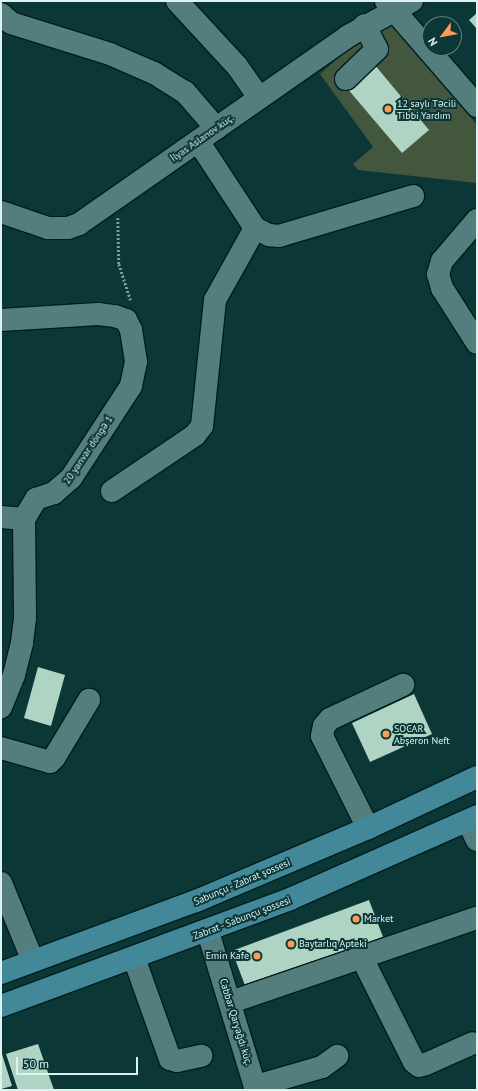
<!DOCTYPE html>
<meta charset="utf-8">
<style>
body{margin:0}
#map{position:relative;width:478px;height:1091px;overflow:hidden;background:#0c3737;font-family:"PT Sans",sans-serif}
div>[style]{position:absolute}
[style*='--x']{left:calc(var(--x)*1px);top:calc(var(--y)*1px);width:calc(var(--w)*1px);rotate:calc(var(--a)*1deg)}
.green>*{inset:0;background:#43563e}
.building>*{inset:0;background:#afd4c4}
.path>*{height:2.5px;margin-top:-1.25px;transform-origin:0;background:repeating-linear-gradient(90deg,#7d9d9c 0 2px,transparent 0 4px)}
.roads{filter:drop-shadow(1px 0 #001d1d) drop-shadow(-1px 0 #001d1d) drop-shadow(0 1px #001d1d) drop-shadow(0 -1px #001d1d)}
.minor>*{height:22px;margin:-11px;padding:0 11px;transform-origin:11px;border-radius:11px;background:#547d7d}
.major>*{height:22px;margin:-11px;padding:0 11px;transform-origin:11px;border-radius:11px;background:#438899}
.dots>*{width:11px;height:11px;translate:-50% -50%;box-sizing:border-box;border:2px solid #0c3737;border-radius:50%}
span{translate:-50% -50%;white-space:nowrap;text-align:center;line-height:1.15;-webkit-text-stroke:4px #0c3737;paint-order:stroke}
.poi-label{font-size:10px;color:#ddf3f2}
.left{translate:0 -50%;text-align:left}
.right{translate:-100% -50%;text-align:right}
.street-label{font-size:10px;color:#ddf3f2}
.frame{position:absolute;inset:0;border:2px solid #ddf3f2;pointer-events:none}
.north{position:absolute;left:422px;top:16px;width:40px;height:40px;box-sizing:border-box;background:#0c3737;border:1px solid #608282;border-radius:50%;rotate:238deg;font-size:11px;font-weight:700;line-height:16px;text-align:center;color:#ddf3f2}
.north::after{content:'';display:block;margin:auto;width:14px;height:18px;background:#fe9b58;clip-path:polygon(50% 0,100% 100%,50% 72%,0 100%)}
.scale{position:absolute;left:16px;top:1057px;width:122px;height:18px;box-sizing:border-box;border:2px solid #ddf3f2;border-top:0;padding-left:5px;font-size:12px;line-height:14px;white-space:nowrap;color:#ddf3f2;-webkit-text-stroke:3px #0c3737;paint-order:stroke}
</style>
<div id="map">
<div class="green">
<div style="clip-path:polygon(391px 22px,477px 125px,477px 183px,358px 170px,353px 164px,373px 147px,320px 74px,347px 50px)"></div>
</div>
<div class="building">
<div style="clip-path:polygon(477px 13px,477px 29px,469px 20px)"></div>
<div style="clip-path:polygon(374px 64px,429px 130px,402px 153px,346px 87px)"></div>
<div style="clip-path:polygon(38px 667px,65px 675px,51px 726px,24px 718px)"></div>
<div style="clip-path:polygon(414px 694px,432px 734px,370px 762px,352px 723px)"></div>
<div style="clip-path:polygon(369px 900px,383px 937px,246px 988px,232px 951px)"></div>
<div style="clip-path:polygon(38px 1044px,54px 1090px,18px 1090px,6px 1054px)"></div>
<div style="clip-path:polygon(1px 1051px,12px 1086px,1px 1089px)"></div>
</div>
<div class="path">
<div style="--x:118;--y:218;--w:46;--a:88.8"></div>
<div style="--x:119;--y:264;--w:40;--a:72"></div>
</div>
<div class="roads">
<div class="minor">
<div style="--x:177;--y:1;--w:88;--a:47.3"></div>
<div style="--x:237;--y:66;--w:39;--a:55"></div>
<div style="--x:386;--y:1;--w:139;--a:49.1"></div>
<div style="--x:1;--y:14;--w:13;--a:42"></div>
<div style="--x:11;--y:23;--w:104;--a:17.4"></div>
<div style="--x:110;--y:54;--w:48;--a:23.4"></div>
<div style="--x:154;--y:73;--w:36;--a:32"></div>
<div style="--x:185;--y:92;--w:48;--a:49.3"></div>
<div style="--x:346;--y:79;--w:43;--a:-44.1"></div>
<div style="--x:377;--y:49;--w:27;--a:-118"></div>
<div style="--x:198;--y:141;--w:104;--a:56.8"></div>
<div style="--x:255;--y:228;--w:16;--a:27"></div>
<div style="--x:269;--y:235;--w:10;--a:6"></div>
<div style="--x:279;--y:236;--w:140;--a:-16.6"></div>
<div style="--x:1;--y:212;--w:50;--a:18.8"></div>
<div style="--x:48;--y:228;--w:20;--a:0"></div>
<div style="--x:68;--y:228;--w:12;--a:-20"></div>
<div style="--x:79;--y:224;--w:328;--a:-34.9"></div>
<div style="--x:348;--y:36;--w:73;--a:-28.7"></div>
<div style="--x:477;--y:220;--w:54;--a:130.5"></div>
<div style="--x:442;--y:261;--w:14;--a:107"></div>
<div style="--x:438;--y:274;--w:15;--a:74"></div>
<div style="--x:442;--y:288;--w:65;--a:57.5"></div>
<div style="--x:1;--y:320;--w:97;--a:-3.5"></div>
<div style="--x:98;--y:314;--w:17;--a:7"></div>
<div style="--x:115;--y:316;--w:12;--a:20"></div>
<div style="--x:126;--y:320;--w:11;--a:63"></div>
<div style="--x:131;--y:330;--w:32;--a:81"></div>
<div style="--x:136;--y:362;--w:25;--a:102"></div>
<div style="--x:131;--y:386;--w:110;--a:123.1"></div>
<div style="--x:71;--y:478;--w:23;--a:139"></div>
<div style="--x:54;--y:493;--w:19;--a:162"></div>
<div style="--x:36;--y:499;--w:23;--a:121"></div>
<div style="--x:24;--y:519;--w:99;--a:89.4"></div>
<div style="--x:25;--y:618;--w:25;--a:97"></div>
<div style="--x:22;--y:643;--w:33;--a:104"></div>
<div style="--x:14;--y:675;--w:35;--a:112"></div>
<div style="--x:112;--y:491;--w:100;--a:-34"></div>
<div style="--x:195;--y:435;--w:11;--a:-52"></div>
<div style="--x:202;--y:426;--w:127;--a:-84.1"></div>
<div style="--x:215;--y:300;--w:82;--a:-60.9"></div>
<div style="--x:1;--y:517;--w:23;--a:5"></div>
<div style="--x:1;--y:748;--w:51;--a:15.9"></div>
<div style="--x:50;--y:762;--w:6;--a:-45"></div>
<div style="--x:54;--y:758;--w:68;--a:-58.9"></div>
<div style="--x:468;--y:821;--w:21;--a:65"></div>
<div style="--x:368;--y:828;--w:103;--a:-116.6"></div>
<div style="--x:322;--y:736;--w:10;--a:-79"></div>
<div style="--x:324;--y:726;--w:9;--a:-49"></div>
<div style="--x:330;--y:719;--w:81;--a:-25"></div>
<div style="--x:1;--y:883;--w:84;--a:67.7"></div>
<div style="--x:208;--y:932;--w:165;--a:73.1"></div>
<div style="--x:134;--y:958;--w:107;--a:70.4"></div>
<div style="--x:170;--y:1059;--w:7;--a:16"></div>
<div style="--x:177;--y:1061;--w:25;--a:-12"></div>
<div style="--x:362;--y:958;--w:116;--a:63.4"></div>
<div style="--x:414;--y:1062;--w:6;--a:39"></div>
<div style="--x:419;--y:1066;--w:7;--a:-16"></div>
<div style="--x:426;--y:1064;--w:51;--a:-24.1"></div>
<div style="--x:231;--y:1002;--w:260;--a:-18.9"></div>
<div style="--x:256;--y:1086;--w:69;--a:-16.1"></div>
<div style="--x:322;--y:1067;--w:19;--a:-36"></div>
</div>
<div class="major">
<div style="--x:1;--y:973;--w:208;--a:-20.3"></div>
<div style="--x:196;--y:901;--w:187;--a:-23"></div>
<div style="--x:368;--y:828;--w:120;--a:-25.1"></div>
<div style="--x:1;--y:1006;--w:308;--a:-20.3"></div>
<div style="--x:290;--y:899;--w:205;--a:-23.9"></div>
</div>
</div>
<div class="dots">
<div style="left:388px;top:109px;background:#fe9b58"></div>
<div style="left:386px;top:734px;background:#fe9b58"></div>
<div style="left:356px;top:919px;background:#fe9b58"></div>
<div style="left:291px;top:944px;background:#fe9b58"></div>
<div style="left:257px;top:956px;background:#fe9b58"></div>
</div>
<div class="poi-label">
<span class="left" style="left:397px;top:109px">12 saylı Təcili<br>Tibbi Yardım</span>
<span class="left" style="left:394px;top:734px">SOCAR<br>Abşeron Neft</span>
<span class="left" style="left:364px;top:919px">Market</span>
<span class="left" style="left:299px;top:944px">Baytarlıq Apteki</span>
<span class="right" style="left:249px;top:956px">Emin Kafe</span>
</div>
<div class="street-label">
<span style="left:202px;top:138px;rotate:-35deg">İlyas Aslanov küç.</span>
<span style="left:88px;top:450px;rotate:-56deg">20 yanvar döngə 1</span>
<span style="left:242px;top:882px;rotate:-23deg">Sabunçu - Zabrat şossesi</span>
<span style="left:242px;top:918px;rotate:-21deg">Zabrat - Sabunçu şossesi</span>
<span style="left:236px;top:1022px;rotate:73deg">Cabbar Qaryağdı küç.</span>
</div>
<div class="frame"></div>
<div class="north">N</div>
<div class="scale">50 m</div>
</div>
